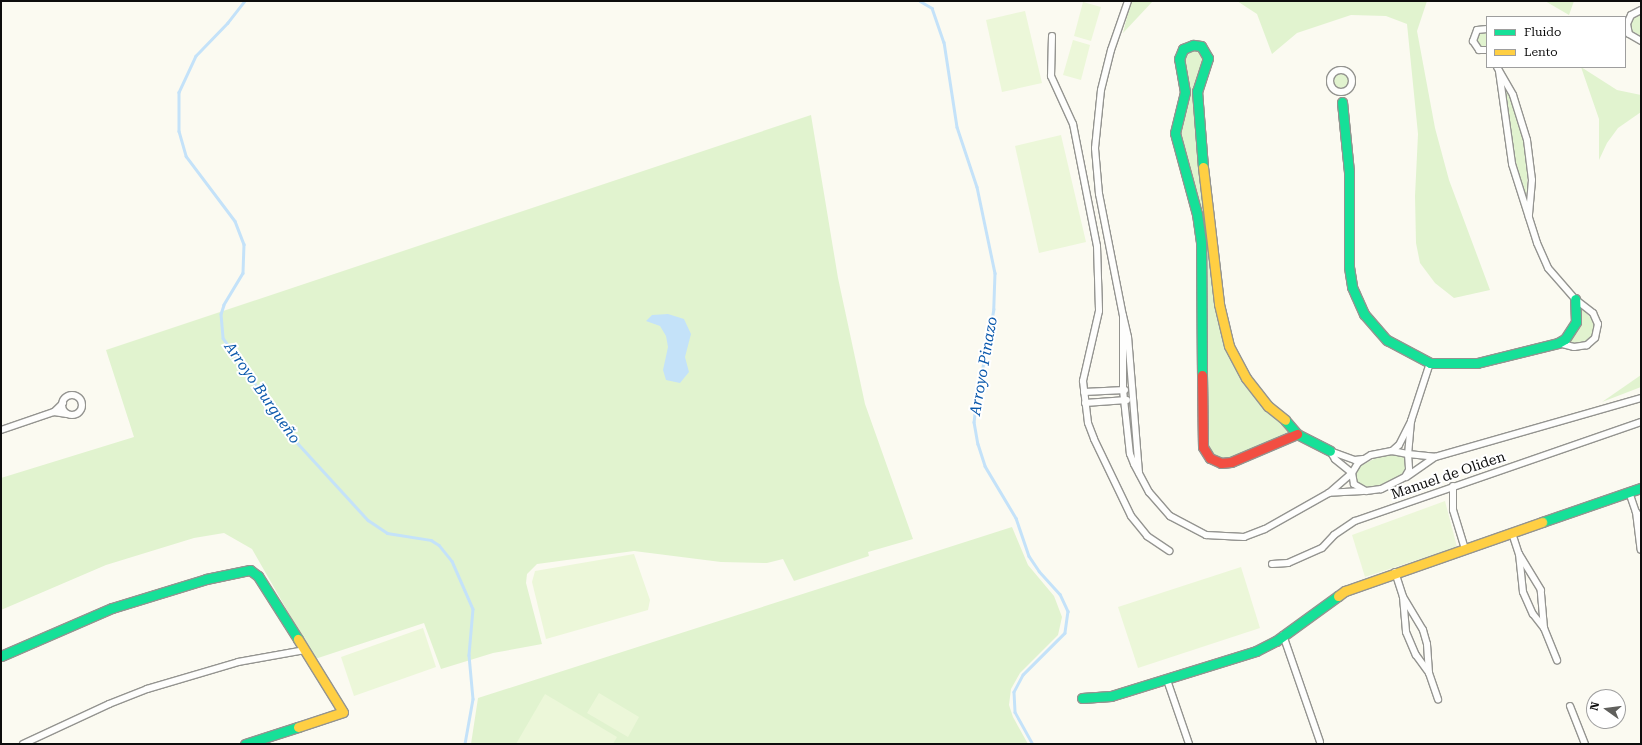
<!DOCTYPE html>
<meta charset="utf-8">
<style>
body{margin:0}
#map{position:relative;width:1642px;height:745px;overflow:hidden;background:#fbfaf1;font-family:"Roboto Serif",serif}
div>[style]{position:absolute}
[style*='--x']{left:calc(var(--x)*1px);top:calc(var(--y)*1px);width:calc(var(--w)*1px);rotate:calc(var(--a)*1deg)}
.green>*{inset:0;background:#e1f3cf}
.round{border-radius:50%}
.pitch>*{inset:0;background:#ecf7d9}
.water>*{inset:0;background:#c4e2f9}
.stream>*{height:2.5px;margin:-1.25px;padding:0 1.25px;transform-origin:1.25px;border-radius:1.25px;background:#c4e2f9}
.roads{filter:drop-shadow(1px 0 #949490) drop-shadow(-1px 0 #949490) drop-shadow(0 1px #949490) drop-shadow(0 -1px #949490)}
.street>*{height:6px;margin:-3px;padding:0 3px;transform-origin:3px;border-radius:3px;background:#fefefd}
.street>.ring{margin:-3px;padding:0;box-sizing:content-box;background:none;border:6px solid #fefefd;border-radius:50%}
.fast>*{height:9px;margin:-4.5px;padding:0 4.5px;transform-origin:4.5px;border-radius:4.5px;background:#16e098}
.slow>*{height:9px;margin:-4.5px;padding:0 4.5px;transform-origin:4.5px;border-radius:4.5px;background:#ffcf43}
.jam>*{height:9px;margin:-4.5px;padding:0 4.5px;transform-origin:4.5px;border-radius:4.5px;background:#f24e42}
span{translate:-50% -50%;white-space:nowrap;text-align:center;line-height:1.15;-webkit-text-stroke:4px #fff;paint-order:stroke}
.street-label{font-size:14px;color:#0d0d0d}
.water-label{font-size:15px;color:#0a58ab;font-style:italic}
.frame{position:absolute;inset:0;border:2px solid #0d0d0d;pointer-events:none}
.legend{position:absolute;left:1486px;top:16px;width:140px;height:52px;box-sizing:border-box;background:#fff;border:1px solid #9e9e9e;margin:0;padding:5px 7px;list-style:none;font-size:12px;color:#0d0d0d}
.legend li{display:flex;align-items:center;gap:8px;height:20px}
.legend b{width:20px;border:1px solid #9e9e9e}
.north{position:absolute;left:1586px;top:689px;width:40px;height:40px;box-sizing:border-box;background:#fff;border:1px solid #9e9e9e;border-radius:50%;rotate:284deg;font-size:11px;font-weight:700;line-height:16px;text-align:center;color:#0d0d0d}
.north::after{content:'';display:block;margin:auto;width:14px;height:18px;background:#60605d;clip-path:polygon(50% 0,100% 100%,50% 72%,0 100%)}
</style>
<div id="map">
<div class="green">
<div style="clip-path:polygon(1131px 1px,1153px 1px,1123px 33px)"></div>
<div style="clip-path:polygon(1237px 1px,1427px 1px,1417px 31px,1435px 128px,1449px 180px,1490px 290px,1454px 298px,1435px 283px,1420px 263px,1416px 243px,1415px 196px,1418px 134px,1407px 24px,1386px 16px,1351px 15px,1297px 33px,1272px 54px,1257px 14px)"></div>
<div style="clip-path:polygon(1545px 1px,1574px 1px,1569px 15px)"></div>
<div style="clip-path:polygon(1641px 13px,1641px 36px,1632px 31px,1630px 23px,1633px 17px)"></div>
<div style="clip-path:polygon(1487px 31px,1487px 47px,1482px 48px,1478px 45px,1475px 38px,1478px 33px)"></div>
<div style="clip-path:polygon(1197px 49px,1202px 52px,1204px 61px,1193px 91px,1206px 236px,1202px 235px,1179px 138px,1182px 61px,1186px 51px)"></div>
<div style="clip-path:polygon(1581px 67px,1617px 90px,1641px 95px,1641px 112px,1618px 128px,1607px 143px,1599px 160px,1599px 119px)"></div>
<div class="round" style="left:1331px;top:72px;width:18px;height:18px"></div>
<div style="clip-path:polygon(1503px 83px,1516px 108px,1524px 137px,1528px 169px,1526px 198px,1515px 159px)"></div>
<div style="clip-path:polygon(811px 115px,838px 278px,865px 404px,913px 539px,868px 552px,869px 556px,794px 581px,783px 559px,767px 563px,721px 562px,634px 551px,537px 564px,527px 574px,526px 583px,542px 644px,493px 653px,441px 669px,424px 623px,315px 659px,252px 549px,224px 533px,194px 538px,106px 565px,1px 610px,1px 478px,134px 437px,106px 350px)"></div>
<div style="clip-path:polygon(1206px 245px,1209px 245px,1218px 317px,1267px 408px,1288px 432px,1234px 457px,1223px 459px,1209px 451px,1206px 439px)"></div>
<div style="clip-path:polygon(1580px 305px,1595px 323px,1592px 337px,1584px 343px,1574px 344px,1567px 341px,1578px 323px)"></div>
<div style="clip-path:polygon(1641px 375px,1641px 387px,1602px 402px)"></div>
<div style="clip-path:polygon(1384px 454px,1399px 454px,1404px 457px,1407px 468px,1404px 473px,1379px 486px,1368px 487px,1358px 483px,1355px 477px,1358px 467px)"></div>
<div style="clip-path:polygon(1012px 527px,1028px 565px,1054px 596px,1062px 617px,1058px 635px,1020px 673px,1011px 689px,1009px 705px,1013px 717px,1028px 744px,471px 744px,478px 698px)"></div>
</div>
<div class="pitch">
<div style="clip-path:polygon(1083px 2px,1101px 7px,1091px 41px,1074px 36px)"></div>
<div style="clip-path:polygon(1025px 11px,1042px 83px,1002px 92px,986px 20px)"></div>
<div style="clip-path:polygon(1073px 40px,1090px 45px,1081px 80px,1063px 75px)"></div>
<div style="clip-path:polygon(1061px 135px,1086px 242px,1039px 253px,1015px 146px)"></div>
<div style="clip-path:polygon(1445px 501px,1457px 547px,1365px 577px,1352px 535px)"></div>
<div style="clip-path:polygon(634px 554px,650px 600px,648px 610px,546px 639px,532px 582px,535px 571px)"></div>
<div style="clip-path:polygon(1241px 567px,1260px 628px,1138px 668px,1118px 607px)"></div>
<div style="clip-path:polygon(423px 628px,436px 667px,354px 696px,341px 657px)"></div>
<div style="clip-path:polygon(599px 693px,639px 717px,628px 737px,587px 713px)"></div>
<div style="clip-path:polygon(545px 694px,617px 737px,613px 744px,516px 744px)"></div>
</div>
<div class="water">
<div style="clip-path:polygon(668px 314px,684px 319px,691px 334px,685px 357px,689px 372px,680px 383px,666px 380px,663px 370px,668px 347px,666px 336px,660px 326px,646px 321px,652px 315px)"></div>
</div>
<div class="stream">
<div style="--x:245;--y:1;--w:28;--a:128"></div>
<div style="--x:228;--y:23;--w:46;--a:134.1"></div>
<div style="--x:196;--y:56;--w:40;--a:115"></div>
<div style="--x:179;--y:92;--w:39;--a:90"></div>
<div style="--x:179;--y:131;--w:26;--a:74"></div>
<div style="--x:186;--y:156;--w:81;--a:53"></div>
<div style="--x:235;--y:221;--w:25;--a:69"></div>
<div style="--x:244;--y:244;--w:29;--a:92"></div>
<div style="--x:243;--y:273;--w:37;--a:121"></div>
<div style="--x:224;--y:305;--w:9;--a:108"></div>
<div style="--x:221;--y:314;--w:24;--a:85"></div>
<div style="--x:223;--y:338;--w:122;--a:55"></div>
<div style="--x:293;--y:438;--w:111;--a:47.6"></div>
<div style="--x:368;--y:520;--w:23;--a:34"></div>
<div style="--x:387;--y:533;--w:45;--a:9"></div>
<div style="--x:431;--y:540;--w:9;--a:32"></div>
<div style="--x:439;--y:545;--w:21;--a:51"></div>
<div style="--x:452;--y:561;--w:52;--a:66.4"></div>
<div style="--x:473;--y:609;--w:46;--a:95"></div>
<div style="--x:469;--y:655;--w:44;--a:84.8"></div>
<div style="--x:473;--y:699;--w:46;--a:100.1"></div>
<div style="--x:920;--y:1;--w:14;--a:30"></div>
<div style="--x:932;--y:8;--w:36;--a:71"></div>
<div style="--x:944;--y:42;--w:86;--a:81.3"></div>
<div style="--x:957;--y:127;--w:63;--a:71.6"></div>
<div style="--x:977;--y:187;--w:88;--a:78.2"></div>
<div style="--x:995;--y:273;--w:36;--a:92"></div>
<div style="--x:994;--y:309;--w:97;--a:100.7"></div>
<div style="--x:976;--y:404;--w:18;--a:96"></div>
<div style="--x:974;--y:422;--w:22;--a:80"></div>
<div style="--x:978;--y:444;--w:23;--a:72"></div>
<div style="--x:985;--y:466;--w:61;--a:59.2"></div>
<div style="--x:1016;--y:518;--w:40;--a:71.1"></div>
<div style="--x:1029;--y:556;--w:18;--a:56"></div>
<div style="--x:1039;--y:571;--w:31;--a:48"></div>
<div style="--x:1060;--y:594;--w:19;--a:65"></div>
<div style="--x:1068;--y:611;--w:22;--a:98"></div>
<div style="--x:1065;--y:633;--w:59;--a:135"></div>
<div style="--x:1023;--y:675;--w:19;--a:118"></div>
<div style="--x:1014;--y:692;--w:20;--a:87"></div>
<div style="--x:1015;--y:712;--w:37;--a:61"></div>
</div>
<div class="roads">
<div class="street">
<div style="--x:1641;--y:10;--w:11;--a:153"></div>
<div style="--x:1631;--y:15;--w:10;--a:114"></div>
<div style="--x:1627;--y:24;--w:10;--a:79"></div>
<div style="--x:1629;--y:34;--w:14;--a:30"></div>
<div style="--x:1487;--y:29;--w:10;--a:174"></div>
<div style="--x:1477;--y:30;--w:12;--a:110"></div>
<div style="--x:1473;--y:41;--w:11;--a:56"></div>
<div style="--x:1479;--y:50;--w:8;--a:0"></div>
<div style="--x:1052;--y:36;--w:40;--a:91.4"></div>
<div style="--x:1051;--y:76;--w:53;--a:65.4"></div>
<div style="--x:1073;--y:124;--w:124;--a:78.9"></div>
<div style="--x:1097;--y:246;--w:65;--a:88.2"></div>
<div style="--x:1099;--y:311;--w:72;--a:102.9"></div>
<div style="--x:1083;--y:381;--w:42;--a:83.2"></div>
<div style="--x:1088;--y:423;--w:17;--a:69"></div>
<div style="--x:1094;--y:439;--w:85;--a:64.3"></div>
<div style="--x:1131;--y:516;--w:26;--a:51"></div>
<div style="--x:1147;--y:536;--w:27;--a:34"></div>
<div style="--x:1497;--y:67;--w:32;--a:60"></div>
<div style="--x:1513;--y:95;--w:47;--a:72.7"></div>
<div style="--x:1527;--y:140;--w:40;--a:82.9"></div>
<div style="--x:1532;--y:180;--w:37;--a:95"></div>
<div class="ring" style="left:1330px;top:70px;width:16px;height:16px"></div>
<div style="--x:1499;--y:71;--w:94;--a:82"></div>
<div style="--x:1512;--y:164;--w:83;--a:72.4"></div>
<div style="--x:1537;--y:243;--w:27;--a:66"></div>
<div style="--x:1548;--y:268;--w:41;--a:48.9"></div>
<div style="--x:1575;--y:299;--w:23;--a:38"></div>
<div style="--x:1593;--y:313;--w:12;--a:66"></div>
<div style="--x:1598;--y:324;--w:14;--a:102"></div>
<div style="--x:1595;--y:338;--w:11;--a:139"></div>
<div style="--x:1587;--y:345;--w:13;--a:171"></div>
<div style="--x:1574;--y:347;--w:16;--a:-166"></div>
<div style="--x:1123;--y:316;--w:124;--a:-101.1"></div>
<div style="--x:1099;--y:194;--w:46;--a:-95"></div>
<div style="--x:1095;--y:148;--w:58;--a:-84.1"></div>
<div style="--x:1101;--y:90;--w:41;--a:-76"></div>
<div style="--x:1111;--y:50;--w:52;--a:-70.9"></div>
<div style="--x:1084;--y:392;--w:41;--a:-2.8"></div>
<div class="ring" style="left:62px;top:395px;width:14px;height:14px"></div>
<div style="--x:63;--y:403;--w:13;--a:135"></div>
<div style="--x:54;--y:412;--w:13;--a:9"></div>
<div style="--x:1085;--y:403;--w:42;--a:-4.1"></div>
<div style="--x:1411;--y:421;--w:61;--a:-71.9"></div>
<div style="--x:1;--y:430;--w:56;--a:-18.8"></div>
<div style="--x:1392;--y:451;--w:16;--a:11"></div>
<div style="--x:1408;--y:454;--w:16;--a:86"></div>
<div style="--x:1409;--y:470;--w:8;--a:120"></div>
<div style="--x:1405;--y:477;--w:27;--a:153"></div>
<div style="--x:1381;--y:489;--w:15;--a:172"></div>
<div style="--x:1366;--y:491;--w:14;--a:-150"></div>
<div style="--x:1354;--y:484;--w:11;--a:-100"></div>
<div style="--x:1352;--y:473;--w:12;--a:-59"></div>
<div style="--x:1358;--y:463;--w:15;--a:-32"></div>
<div style="--x:1371;--y:455;--w:21;--a:-11"></div>
<div style="--x:1392;--y:451;--w:9;--a:-41"></div>
<div style="--x:1399;--y:445;--w:27;--a:-63"></div>
<div style="--x:1411;--y:421;--w:33;--a:95"></div>
<div style="--x:1408;--y:454;--w:27;--a:6"></div>
<div style="--x:1435;--y:457;--w:35;--a:145"></div>
<div style="--x:1435;--y:457;--w:214;--a:-16"></div>
<div style="--x:1139;--y:473;--w:136;--a:-94.6"></div>
<div style="--x:1128;--y:337;--w:22;--a:-103"></div>
<div style="--x:1123;--y:316;--w:74;--a:90"></div>
<div style="--x:1123;--y:390;--w:64;--a:83.8"></div>
<div style="--x:1130;--y:454;--w:11;--a:68"></div>
<div style="--x:1134;--y:464;--w:32;--a:62"></div>
<div style="--x:1149;--y:492;--w:32;--a:49"></div>
<div style="--x:1170;--y:516;--w:41;--a:27.8"></div>
<div style="--x:1206;--y:535;--w:38;--a:3"></div>
<div style="--x:1244;--y:537;--w:22;--a:-21"></div>
<div style="--x:1265;--y:529;--w:73;--a:-29.4"></div>
<div style="--x:1453;--y:486;--w:24;--a:90"></div>
<div style="--x:1453;--y:510;--w:41;--a:72.9"></div>
<div style="--x:1363;--y:491;--w:34;--a:177"></div>
<div style="--x:1329;--y:493;--w:30;--a:-41"></div>
<div style="--x:1352;--y:473;--w:22;--a:-141"></div>
<div style="--x:1335;--y:459;--w:9;--a:-122"></div>
<div style="--x:1330;--y:451;--w:27;--a:20"></div>
<div style="--x:1355;--y:460;--w:8;--a:-7"></div>
<div style="--x:1629;--y:492;--w:21;--a:71"></div>
<div style="--x:1641;--y:518;--w:8;--a:-130"></div>
<div style="--x:1636;--y:512;--w:38;--a:83"></div>
<div style="--x:1512;--y:533;--w:22;--a:72"></div>
<div style="--x:1272;--y:564;--w:16;--a:-4"></div>
<div style="--x:1288;--y:563;--w:37;--a:-24"></div>
<div style="--x:1322;--y:548;--w:18;--a:-47"></div>
<div style="--x:1334;--y:535;--w:25;--a:-34"></div>
<div style="--x:1355;--y:521;--w:303;--a:-19.1"></div>
<div style="--x:1395;--y:572;--w:26;--a:72"></div>
<div style="--x:1544;--y:628;--w:38;--a:-95"></div>
<div style="--x:1541;--y:590;--w:42;--a:-121.4"></div>
<div style="--x:1519;--y:554;--w:38;--a:84"></div>
<div style="--x:1523;--y:592;--w:24;--a:66"></div>
<div style="--x:1533;--y:614;--w:18;--a:52"></div>
<div style="--x:1544;--y:628;--w:35;--a:68"></div>
<div style="--x:1283;--y:635;--w:113;--a:70.9"></div>
<div style="--x:1429;--y:673;--w:29;--a:-94"></div>
<div style="--x:1427;--y:644;--w:15;--a:-106"></div>
<div style="--x:1423;--y:630;--w:39;--a:-121"></div>
<div style="--x:1403;--y:597;--w:35;--a:85"></div>
<div style="--x:1406;--y:632;--w:25;--a:67"></div>
<div style="--x:1416;--y:655;--w:22;--a:54"></div>
<div style="--x:1429;--y:673;--w:28;--a:71"></div>
<div style="--x:1167;--y:680;--w:68;--a:71"></div>
<div style="--x:1570;--y:706;--w:41;--a:68.5"></div>
<div style="--x:23;--y:744;--w:95;--a:-24.9"></div>
<div style="--x:109;--y:704;--w:41;--a:-21.5"></div>
<div style="--x:147;--y:689;--w:95;--a:-16.5"></div>
<div style="--x:238;--y:662;--w:68;--a:-10.2"></div>
</div>
<div class="fast">
<div style="--x:1342;--y:102;--w:70;--a:84.3"></div>
<div style="--x:1349;--y:172;--w:95;--a:90"></div>
<div style="--x:1349;--y:267;--w:20;--a:81"></div>
<div style="--x:1352;--y:287;--w:30;--a:66"></div>
<div style="--x:1364;--y:314;--w:35;--a:49"></div>
<div style="--x:1387;--y:340;--w:49;--a:28.1"></div>
<div style="--x:1430;--y:363;--w:47;--a:0"></div>
<div style="--x:1477;--y:363;--w:83;--a:-13.9"></div>
<div style="--x:1558;--y:343;--w:8;--a:-30"></div>
<div style="--x:1565;--y:339;--w:20;--a:-57"></div>
<div style="--x:1576;--y:322;--w:23;--a:-92"></div>
<div style="--x:1202;--y:375;--w:133;--a:-90.4"></div>
<div style="--x:1201;--y:242;--w:28;--a:-98"></div>
<div style="--x:1197;--y:214;--w:84;--a:-105.2"></div>
<div style="--x:1175;--y:133;--w:42;--a:-76.3"></div>
<div style="--x:1185;--y:92;--w:34;--a:-100"></div>
<div style="--x:1179;--y:59;--w:11;--a:-68"></div>
<div style="--x:1183;--y:49;--w:11;--a:-22"></div>
<div style="--x:1193;--y:45;--w:8;--a:7"></div>
<div style="--x:1201;--y:46;--w:14;--a:60"></div>
<div style="--x:1208;--y:58;--w:35;--a:108"></div>
<div style="--x:1197;--y:91;--w:76;--a:85.5"></div>
<div style="--x:1285;--y:420;--w:18;--a:49"></div>
<div style="--x:1297;--y:434;--w:37;--a:27"></div>
<div style="--x:1542;--y:522;--w:105;--a:-19"></div>
<div style="--x:1;--y:656;--w:121;--a:-23.4"></div>
<div style="--x:112;--y:608;--w:98;--a:-17.1"></div>
<div style="--x:206;--y:579;--w:45;--a:-11.6"></div>
<div style="--x:250;--y:570;--w:10;--a:37"></div>
<div style="--x:258;--y:576;--w:75;--a:57.6"></div>
<div style="--x:1082;--y:698;--w:29;--a:-4"></div>
<div style="--x:1111;--y:696;--w:152;--a:-17.2"></div>
<div style="--x:1256;--y:651;--w:22;--a:-27"></div>
<div style="--x:1276;--y:641;--w:77;--a:-36"></div>
<div style="--x:245;--y:744;--w:56;--a:-17.8"></div>
</div>
<div class="slow">
<div style="--x:1203;--y:167;--w:138;--a:83.3"></div>
<div style="--x:1219;--y:304;--w:43;--a:76.6"></div>
<div style="--x:1229;--y:346;--w:36;--a:62"></div>
<div style="--x:1246;--y:378;--w:36;--a:52"></div>
<div style="--x:1268;--y:406;--w:22;--a:39"></div>
<div style="--x:1338;--y:596;--w:9;--a:-36"></div>
<div style="--x:1345;--y:591;--w:209;--a:-19.3"></div>
<div style="--x:298;--y:727;--w:47;--a:-18.4"></div>
<div style="--x:343;--y:712;--w:86;--a:-121.7"></div>
</div>
<div class="jam">
<div style="--x:1202;--y:375;--w:72;--a:89.2"></div>
<div style="--x:1203;--y:447;--w:13;--a:58"></div>
<div style="--x:1210;--y:458;--w:12;--a:24"></div>
<div style="--x:1221;--y:463;--w:10;--a:-6"></div>
<div style="--x:1231;--y:462;--w:72;--a:-23"></div>
</div>
</div>
<div class="street-label">
<span style="left:1448px;top:475px;rotate:-19deg">Manuel de Oliden</span>
</div>
<div class="water-label">
<span style="left:984px;top:366px;rotate:-80deg">Arroyo Pinazo</span>
<span style="left:262px;top:393px;rotate:55deg">Arroyo Burgueño</span>
</div>
<div class="frame"></div>
<ul class="legend">
<li><b style="height:5px;background:#16e098"></b>Fluido</li>
<li><b style="height:5px;background:#ffcf43"></b>Lento</li>
</ul>
<div class="north">N</div>
</div>
